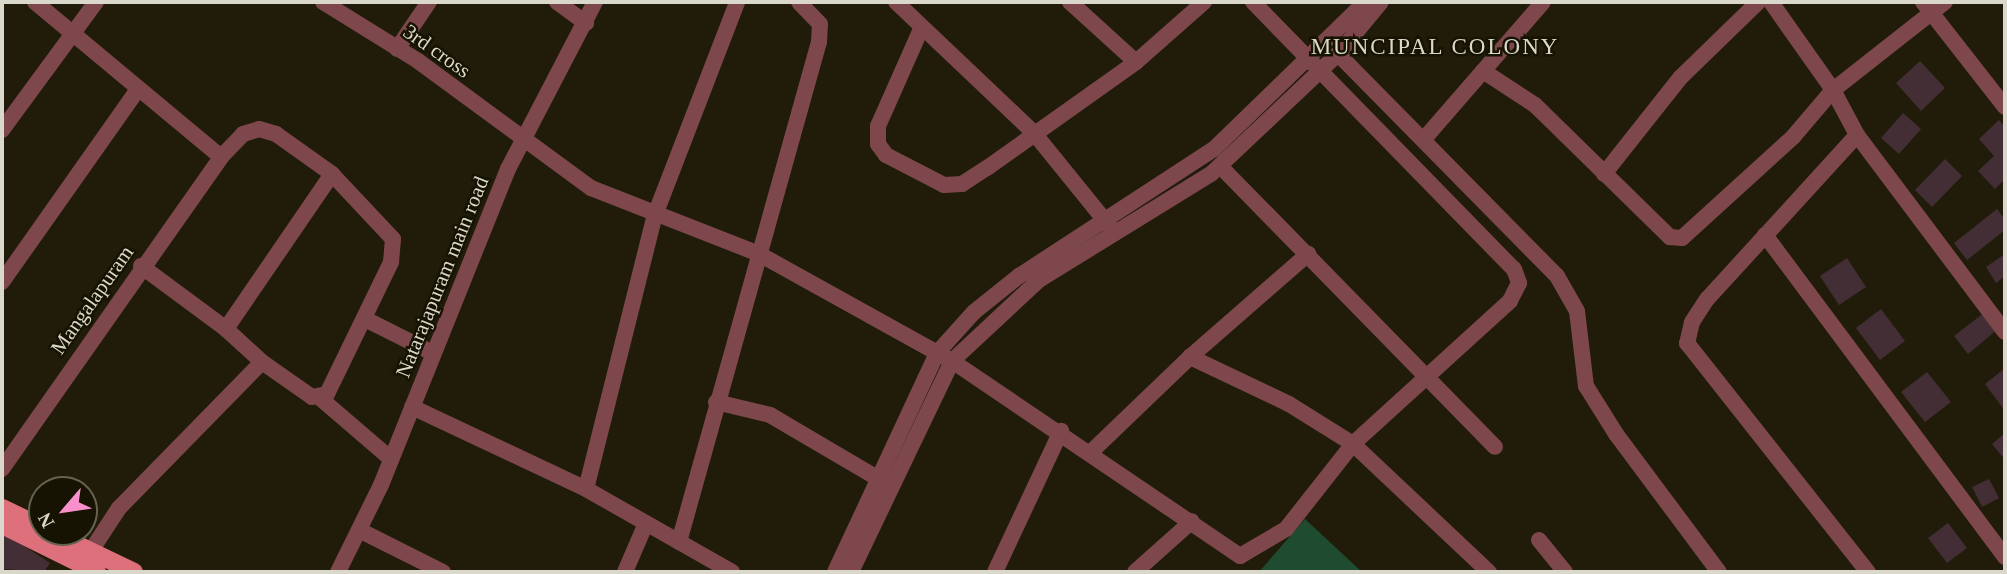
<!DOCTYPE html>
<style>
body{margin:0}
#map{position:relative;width:2007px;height:574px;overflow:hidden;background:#201c09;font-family:Georgia,serif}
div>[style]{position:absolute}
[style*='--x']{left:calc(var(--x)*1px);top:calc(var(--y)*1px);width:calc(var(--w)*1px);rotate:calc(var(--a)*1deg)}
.green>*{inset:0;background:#1f4b30}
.building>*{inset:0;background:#432e36}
.street>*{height:16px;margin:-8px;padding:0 8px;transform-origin:8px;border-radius:8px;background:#7d474b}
.primary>*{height:18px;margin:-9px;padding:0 9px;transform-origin:9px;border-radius:9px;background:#de707b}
span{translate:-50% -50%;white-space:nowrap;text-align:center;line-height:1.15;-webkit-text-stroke:5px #171302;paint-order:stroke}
.street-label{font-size:21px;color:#dad8cb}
.neighbourhood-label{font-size:23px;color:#dad8cb;letter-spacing:2px}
.frame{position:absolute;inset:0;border:4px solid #dad8cb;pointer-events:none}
.north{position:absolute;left:28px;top:476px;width:70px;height:70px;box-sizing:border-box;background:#171302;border:2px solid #656252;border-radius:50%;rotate:241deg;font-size:19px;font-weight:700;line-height:28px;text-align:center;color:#dad8cb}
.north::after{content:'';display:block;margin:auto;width:24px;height:32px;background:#f890cb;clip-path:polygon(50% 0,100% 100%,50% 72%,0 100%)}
</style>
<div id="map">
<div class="green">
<div style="clip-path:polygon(1305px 519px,1362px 572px,1259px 572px)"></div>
</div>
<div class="building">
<div style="clip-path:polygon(1920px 61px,1945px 88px,1921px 111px,1896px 83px)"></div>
<div style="clip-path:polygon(1903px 113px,1921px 129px,1899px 154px,1881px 138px)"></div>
<div style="clip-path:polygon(1999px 120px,2005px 127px,2005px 179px,1995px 189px,1978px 171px,1994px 156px,1979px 139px)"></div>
<div style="clip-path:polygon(1945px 159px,1962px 176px,1932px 207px,1915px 190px)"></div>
<div style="clip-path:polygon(1997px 209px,2005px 220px,2005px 230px,1967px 260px,1954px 243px)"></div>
<div style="clip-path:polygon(2005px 254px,2005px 276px,1996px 283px,1986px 267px)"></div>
<div style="clip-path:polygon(1847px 258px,1866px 287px,1839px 305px,1820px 276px)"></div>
<div style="clip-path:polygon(1881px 309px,1905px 341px,1880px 360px,1856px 328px)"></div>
<div style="clip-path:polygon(1985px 312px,1998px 329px,1968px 354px,1954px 336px)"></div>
<div style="clip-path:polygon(2005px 368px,2005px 411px,1985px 384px)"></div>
<div style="clip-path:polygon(1927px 372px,1951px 402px,1925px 422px,1901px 392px)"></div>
<div style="clip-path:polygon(2005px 433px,2005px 460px,1992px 444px)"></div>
<div style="clip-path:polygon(1989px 479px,1999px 498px,1982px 507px,1972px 487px)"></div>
<div style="clip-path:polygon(1948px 523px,1967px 548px,1947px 563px,1928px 538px)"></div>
<div style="clip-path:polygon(2px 531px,50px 563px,44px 572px,2px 569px)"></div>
</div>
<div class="street">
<div style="--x:35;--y:2;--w:242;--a:39.8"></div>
<div style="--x:221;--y:157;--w:32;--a:-46"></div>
<div style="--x:243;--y:134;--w:17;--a:-17"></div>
<div style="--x:259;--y:129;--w:18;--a:16"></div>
<div style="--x:276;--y:134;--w:69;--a:35.5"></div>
<div style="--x:332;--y:174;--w:188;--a:124.4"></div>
<div style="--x:226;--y:329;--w:49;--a:42.5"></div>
<div style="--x:262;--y:362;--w:204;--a:134.4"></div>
<div style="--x:119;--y:508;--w:62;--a:123.2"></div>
<div style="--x:323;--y:2;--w:112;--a:31.8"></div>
<div style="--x:418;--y:61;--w:215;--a:36.3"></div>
<div style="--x:591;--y:188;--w:180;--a:21.4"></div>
<div style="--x:759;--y:254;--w:221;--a:29"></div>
<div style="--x:952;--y:361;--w:348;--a:34.1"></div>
<div style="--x:1240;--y:556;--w:53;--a:-30.4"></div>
<div style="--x:1286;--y:529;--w:108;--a:-51.8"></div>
<div style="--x:1353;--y:444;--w:75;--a:-148"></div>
<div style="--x:1289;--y:404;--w:110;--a:-154.6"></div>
<div style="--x:557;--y:2;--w:36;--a:36"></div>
<div style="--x:896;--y:2;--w:190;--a:43.5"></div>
<div style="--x:1034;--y:133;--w:122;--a:51"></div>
<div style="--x:1070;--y:2;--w:89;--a:42.3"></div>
<div style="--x:1136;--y:62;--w:91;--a:-41.4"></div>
<div style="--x:1253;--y:2;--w:373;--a:45.7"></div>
<div style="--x:1514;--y:269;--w:15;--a:70"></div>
<div style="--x:1519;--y:283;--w:20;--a:117"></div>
<div style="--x:1510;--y:301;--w:212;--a:137.7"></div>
<div style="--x:1353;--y:444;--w:187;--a:43.3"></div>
<div style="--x:1923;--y:2;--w:133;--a:52"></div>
<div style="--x:1945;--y:2;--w:142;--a:141.8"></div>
<div style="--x:1833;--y:90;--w:51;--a:61.9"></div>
<div style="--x:1857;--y:135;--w:246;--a:53.1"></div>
<div style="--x:921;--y:29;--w:106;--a:113.9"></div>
<div style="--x:878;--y:126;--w:18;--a:90"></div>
<div style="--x:878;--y:144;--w:14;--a:54"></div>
<div style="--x:886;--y:155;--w:65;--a:27.3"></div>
<div style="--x:944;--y:185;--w:18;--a:-3"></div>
<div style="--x:962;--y:184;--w:30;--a:-33"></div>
<div style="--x:987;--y:168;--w:183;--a:-35.4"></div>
<div style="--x:397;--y:49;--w:57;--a:-55.8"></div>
<div style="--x:1338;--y:54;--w:312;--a:45.4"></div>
<div style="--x:1557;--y:276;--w:40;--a:60.3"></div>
<div style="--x:1577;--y:311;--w:76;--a:83.2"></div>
<div style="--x:1586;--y:386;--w:57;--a:58"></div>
<div style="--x:1616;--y:434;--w:172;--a:53.3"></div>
<div style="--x:1483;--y:71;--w:62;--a:33.2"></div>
<div style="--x:1535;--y:105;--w:189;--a:44.4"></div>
<div style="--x:1670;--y:237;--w:12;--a:5"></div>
<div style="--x:1682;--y:238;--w:150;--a:-42.3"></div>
<div style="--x:1793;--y:137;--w:62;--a:-49.6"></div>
<div style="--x:1833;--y:90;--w:108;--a:-125.2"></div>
<div style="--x:2;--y:130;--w:159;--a:-53.7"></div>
<div style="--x:1857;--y:135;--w:222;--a:132.4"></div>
<div style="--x:1707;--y:299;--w:27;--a:123"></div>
<div style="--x:1692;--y:322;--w:22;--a:103"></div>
<div style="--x:1687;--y:343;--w:292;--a:51.7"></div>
<div style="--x:1424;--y:139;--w:181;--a:-49"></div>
<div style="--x:1220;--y:166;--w:393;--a:45.6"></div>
<div style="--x:1604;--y:174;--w:124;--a:-51.6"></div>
<div style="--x:1681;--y:77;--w:107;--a:-44.2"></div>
<div style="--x:1765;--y:235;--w:402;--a:53.3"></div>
<div style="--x:141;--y:266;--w:106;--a:36.5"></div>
<div style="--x:2;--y:282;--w:236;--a:-54.8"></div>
<div style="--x:365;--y:319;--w:76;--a:26.6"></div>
<div style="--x:262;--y:362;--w:61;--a:35"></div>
<div style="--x:312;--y:397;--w:15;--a:-11"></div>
<div style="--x:327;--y:394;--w:147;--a:-64.1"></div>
<div style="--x:391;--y:262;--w:23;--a:-85"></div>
<div style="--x:393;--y:239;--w:89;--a:-133.2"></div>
<div style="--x:320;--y:398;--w:94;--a:40.7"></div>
<div style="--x:716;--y:402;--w:56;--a:13.5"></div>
<div style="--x:770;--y:415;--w:132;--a:30.4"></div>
<div style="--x:412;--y:407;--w:192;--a:25.2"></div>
<div style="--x:586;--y:489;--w:168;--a:29.6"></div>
<div style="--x:1090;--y:453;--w:139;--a:-43.8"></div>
<div style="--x:1190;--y:357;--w:157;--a:-41.1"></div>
<div style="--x:2;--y:469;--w:381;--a:-54.9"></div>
<div style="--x:586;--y:489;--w:283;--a:-75.9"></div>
<div style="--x:655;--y:215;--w:228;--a:-68.9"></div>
<div style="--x:359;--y:530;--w:94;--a:26.6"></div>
<div style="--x:1539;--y:540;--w:41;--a:50.9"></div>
<div style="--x:679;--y:542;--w:519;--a:-74.36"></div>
<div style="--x:819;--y:42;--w:18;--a:-87"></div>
<div style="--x:820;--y:24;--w:30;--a:-134"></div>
<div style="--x:338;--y:572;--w:97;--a:-63.7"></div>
<div style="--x:381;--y:485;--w:341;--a:-68.1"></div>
<div style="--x:508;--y:169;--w:188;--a:-62.5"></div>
<div style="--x:625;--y:572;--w:53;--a:-66.8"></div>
<div style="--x:835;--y:572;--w:242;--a:-65"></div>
<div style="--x:937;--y:353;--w:55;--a:-47.9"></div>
<div style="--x:974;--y:312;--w:58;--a:-38.7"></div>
<div style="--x:1019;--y:276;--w:233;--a:-33.1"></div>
<div style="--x:1214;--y:149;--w:211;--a:-44.2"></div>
<div style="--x:851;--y:572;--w:234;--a:-64.4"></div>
<div style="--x:952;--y:361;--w:119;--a:-43"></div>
<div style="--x:1039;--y:280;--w:203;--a:-31.7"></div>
<div style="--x:1212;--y:173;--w:173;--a:-43.4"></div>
<div style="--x:1338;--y:54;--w:67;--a:-50.4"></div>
<div style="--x:995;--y:572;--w:156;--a:-64.9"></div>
<div style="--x:1135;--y:572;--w:76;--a:-41.8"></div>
</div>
<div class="primary">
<div style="--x:2;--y:508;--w:44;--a:25.4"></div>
<div style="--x:2;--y:525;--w:106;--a:26.3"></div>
<div style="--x:51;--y:532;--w:92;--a:25.7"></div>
</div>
<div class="street-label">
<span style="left:437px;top:51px;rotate:35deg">3rd cross</span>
<span style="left:442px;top:277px;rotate:-68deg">Natarajapuram main road</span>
<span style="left:92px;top:300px;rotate:-55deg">Mangalapuram</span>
</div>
<div class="neighbourhood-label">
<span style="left:1435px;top:47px">MUNCIPAL COLONY</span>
</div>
<div class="frame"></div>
<div class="north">N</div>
</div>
